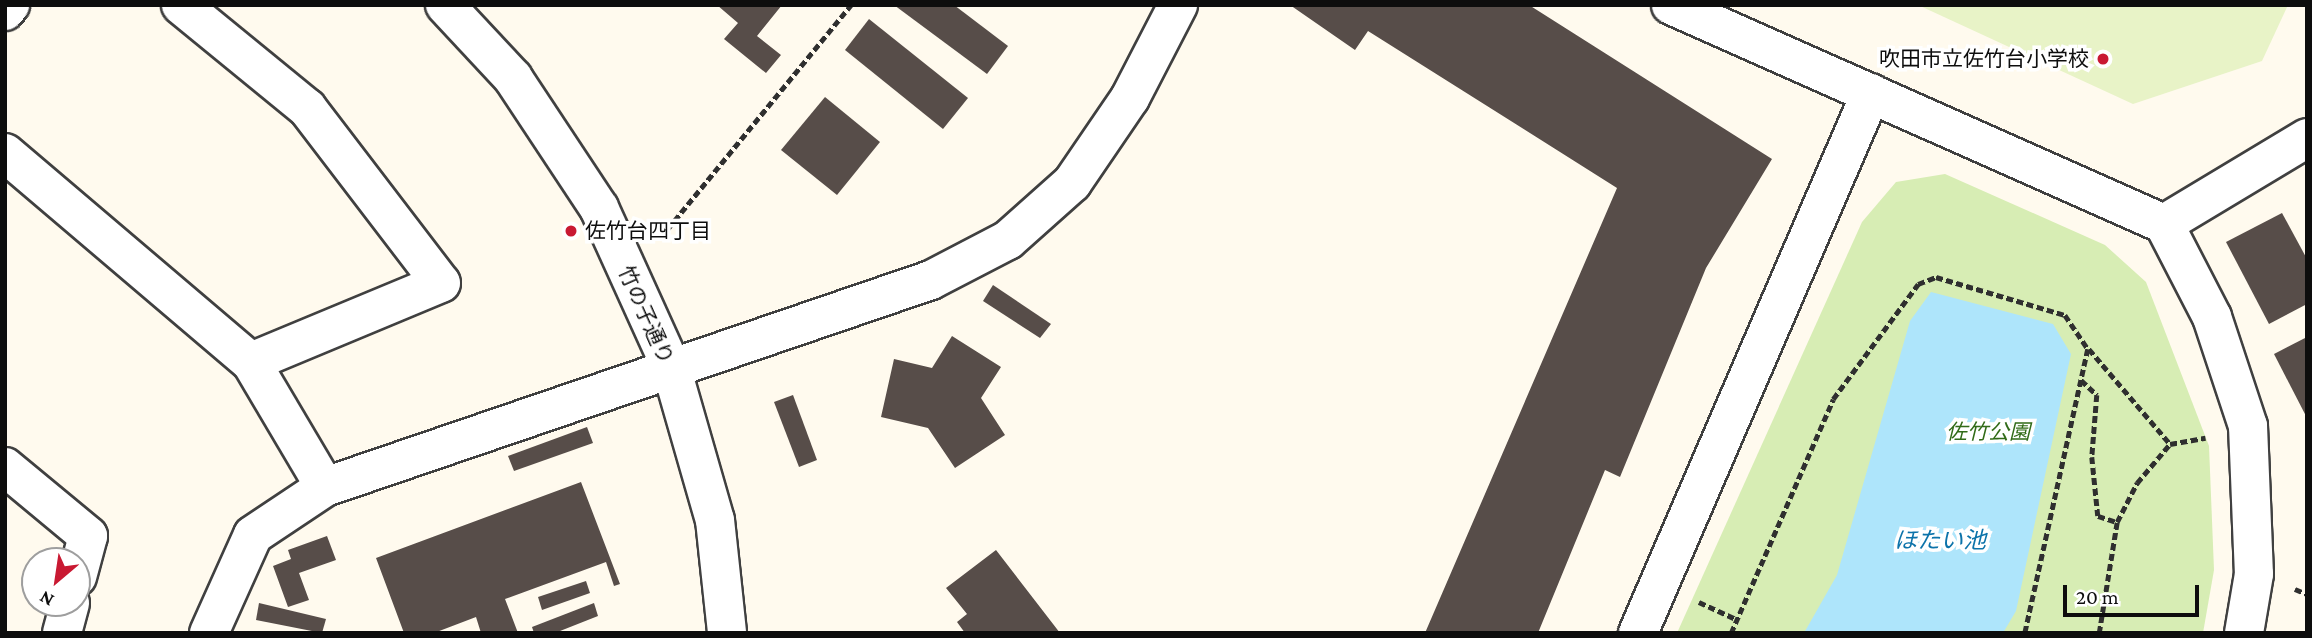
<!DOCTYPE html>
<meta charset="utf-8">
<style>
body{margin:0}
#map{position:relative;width:2312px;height:638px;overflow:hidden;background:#fffaee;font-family:"Crimson Pro","Noto Sans JP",serif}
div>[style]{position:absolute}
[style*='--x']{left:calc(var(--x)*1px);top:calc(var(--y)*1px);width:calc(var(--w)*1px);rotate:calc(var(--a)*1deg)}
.green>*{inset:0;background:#d7edb4}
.pitch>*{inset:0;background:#e8f3c7}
.water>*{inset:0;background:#aee5fb}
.building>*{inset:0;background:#574d49}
.path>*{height:4.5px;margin-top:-2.25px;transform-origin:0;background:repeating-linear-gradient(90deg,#2f2f2f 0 7px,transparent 0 10.5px)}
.roads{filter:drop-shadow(2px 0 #404040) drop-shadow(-2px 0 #404040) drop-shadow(0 2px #404040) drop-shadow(0 -2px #404040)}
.minor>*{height:38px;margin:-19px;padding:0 19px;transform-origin:19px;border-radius:19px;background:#fff}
.dots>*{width:19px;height:19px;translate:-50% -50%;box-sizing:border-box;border:4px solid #fff;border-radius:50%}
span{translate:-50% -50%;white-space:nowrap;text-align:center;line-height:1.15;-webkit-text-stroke:7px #fff;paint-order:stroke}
.poi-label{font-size:21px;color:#0d0d0d}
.right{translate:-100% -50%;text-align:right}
.left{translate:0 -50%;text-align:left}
.street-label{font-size:21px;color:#0d0d0d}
.park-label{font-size:21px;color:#316b18;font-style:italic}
.water-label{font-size:23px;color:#0c73aa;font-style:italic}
.frame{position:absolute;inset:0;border:7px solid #0d0d0d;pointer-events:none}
.north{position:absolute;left:21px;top:547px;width:70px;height:70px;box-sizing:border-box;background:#fff;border:2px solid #9e9e9e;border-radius:50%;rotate:209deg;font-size:19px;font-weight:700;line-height:28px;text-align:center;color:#0d0d0d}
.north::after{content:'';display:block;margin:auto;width:24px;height:32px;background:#c91932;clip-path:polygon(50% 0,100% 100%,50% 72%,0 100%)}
.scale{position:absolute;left:2063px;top:585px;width:136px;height:32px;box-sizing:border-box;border:4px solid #0d0d0d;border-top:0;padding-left:9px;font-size:21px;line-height:24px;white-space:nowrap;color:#0d0d0d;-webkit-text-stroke:5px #fff;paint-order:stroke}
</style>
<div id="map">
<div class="green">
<div style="clip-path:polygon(1945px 174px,2105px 245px,2146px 282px,2209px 446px,2214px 570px,2203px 633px,1677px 633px,1862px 222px,1896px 182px)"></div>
</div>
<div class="pitch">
<div style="clip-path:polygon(1918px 5px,2288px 5px,2262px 61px,2133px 104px)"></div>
</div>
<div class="water">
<div style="clip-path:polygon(1931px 292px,2053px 324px,2071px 354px,2016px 611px,2003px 633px,1804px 633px,1837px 575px,1910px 321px)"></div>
</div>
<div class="building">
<div style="clip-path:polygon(717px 5px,782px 5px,757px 36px,781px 55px,766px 73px,724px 39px,738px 23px)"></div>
<div style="clip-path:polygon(894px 5px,954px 5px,1008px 46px,987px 74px)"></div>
<div style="clip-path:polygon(1290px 5px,1529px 5px,1772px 159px,1706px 268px,1620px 477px,1605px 470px,1538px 633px,1425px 633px,1617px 188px,1368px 31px,1355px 50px)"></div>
<div style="clip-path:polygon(869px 19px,968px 98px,943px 129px,845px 50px)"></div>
<div style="clip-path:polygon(825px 97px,880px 142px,837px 195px,781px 150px)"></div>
<div style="clip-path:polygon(2282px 213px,2307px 259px,2307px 304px,2269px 324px,2226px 242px)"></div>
<div style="clip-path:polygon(993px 285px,1051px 324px,1040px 338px,983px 301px)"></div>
<div style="clip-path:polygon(952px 336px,1001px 367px,981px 398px,1005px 435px,955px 468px,928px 428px,881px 417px,894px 359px,932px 368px)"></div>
<div style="clip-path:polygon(2307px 337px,2307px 418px,2274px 354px)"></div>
<div style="clip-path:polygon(793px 395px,817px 460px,799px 467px,774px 402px)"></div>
<div style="clip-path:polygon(587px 427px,593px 443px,514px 471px,508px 456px)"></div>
<div style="clip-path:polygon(581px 482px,620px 584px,614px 586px,606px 562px,505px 599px,518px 633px,481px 633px,476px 617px,434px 633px,404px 633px,376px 558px)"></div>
<div style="clip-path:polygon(327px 536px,336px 560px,299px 573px,309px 600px,288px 607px,273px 566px,291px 559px,288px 550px)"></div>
<div style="clip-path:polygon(996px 550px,1060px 633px,965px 633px,957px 622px,967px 614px,946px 588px)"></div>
<div style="clip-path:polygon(586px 581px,590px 593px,542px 610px,538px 597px)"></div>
<div style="clip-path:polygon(259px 603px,326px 619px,322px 633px,256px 620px)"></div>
<div style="clip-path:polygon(594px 603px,598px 616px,555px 633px,534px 633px,532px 627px)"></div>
</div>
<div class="path">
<div style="--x:661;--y:237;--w:300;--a:-50.7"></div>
<div style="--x:2089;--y:349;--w:125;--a:49.5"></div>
<div style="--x:2081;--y:380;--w:22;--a:43"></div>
<div style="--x:2097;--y:395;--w:62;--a:94.6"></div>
<div style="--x:2092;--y:457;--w:59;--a:84.2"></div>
<div style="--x:2098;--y:516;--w:20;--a:18"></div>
<div style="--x:2295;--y:589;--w:13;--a:23"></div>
<div style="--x:1699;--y:602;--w:41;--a:24.7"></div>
<div style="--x:1731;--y:633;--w:255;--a:-66.4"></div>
<div style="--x:1833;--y:399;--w:143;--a:-53.5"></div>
<div style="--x:1918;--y:284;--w:19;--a:-21"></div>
<div style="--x:1936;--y:277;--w:134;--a:16.4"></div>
<div style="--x:2065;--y:315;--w:41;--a:55.9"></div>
<div style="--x:2088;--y:349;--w:291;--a:102.5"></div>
<div style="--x:2099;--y:633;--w:112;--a:-80.8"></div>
<div style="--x:2117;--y:522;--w:44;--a:-62.9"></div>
<div style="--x:2137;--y:483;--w:51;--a:-49.8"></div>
<div style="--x:2170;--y:444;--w:36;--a:-10"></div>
</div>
<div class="roads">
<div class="minor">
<div style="--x:181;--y:5;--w:163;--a:39.3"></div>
<div style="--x:307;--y:108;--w:220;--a:52.6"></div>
<div style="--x:441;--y:283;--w:206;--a:157.4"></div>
<div style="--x:445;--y:5;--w:100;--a:47"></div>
<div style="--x:513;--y:78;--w:156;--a:56.5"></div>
<div style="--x:599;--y:208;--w:175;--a:65.6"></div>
<div style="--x:671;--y:367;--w:159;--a:74"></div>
<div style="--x:715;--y:520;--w:114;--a:83.9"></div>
<div style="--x:1671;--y:5;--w:539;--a:23.95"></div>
<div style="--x:2164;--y:224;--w:105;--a:62.7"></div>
<div style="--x:2212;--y:317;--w:115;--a:71.7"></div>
<div style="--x:2248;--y:426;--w:148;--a:87.7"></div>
<div style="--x:2254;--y:574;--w:60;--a:99.6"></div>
<div style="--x:5;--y:11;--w:8;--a:-50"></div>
<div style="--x:5;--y:153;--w:323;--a:40.4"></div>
<div style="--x:251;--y:362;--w:145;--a:59.4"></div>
<div style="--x:2164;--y:224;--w:167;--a:-31"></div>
<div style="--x:5;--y:467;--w:108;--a:39.7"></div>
<div style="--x:88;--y:536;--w:42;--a:105"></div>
<div style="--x:62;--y:633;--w:31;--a:-75"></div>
<div style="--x:209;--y:633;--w:107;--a:-65.8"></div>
<div style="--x:253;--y:535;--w:87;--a:-33.7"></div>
<div style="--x:325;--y:487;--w:640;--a:-18.86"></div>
<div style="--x:931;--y:280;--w:87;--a:-27.5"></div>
<div style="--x:1008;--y:240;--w:86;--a:-41.7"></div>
<div style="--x:1072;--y:183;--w:103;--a:-55.7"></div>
<div style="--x:1130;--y:98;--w:105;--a:-62.7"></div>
<div style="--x:1638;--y:633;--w:588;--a:-66.66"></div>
</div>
</div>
<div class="dots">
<div style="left:2103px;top:59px;background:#c91932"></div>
<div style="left:571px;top:231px;background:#c91932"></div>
</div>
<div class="poi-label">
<span class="right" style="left:2089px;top:59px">吹田市立佐竹台小学校</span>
<span class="left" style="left:585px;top:231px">佐竹台四丁目</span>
</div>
<div class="street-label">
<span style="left:646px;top:315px;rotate:66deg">竹の子通り</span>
</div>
<div class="park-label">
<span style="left:1988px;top:432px">佐竹公園</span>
</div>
<div class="water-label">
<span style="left:1940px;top:540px">ほたい池</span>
</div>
<div class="frame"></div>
<div class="north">N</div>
<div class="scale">20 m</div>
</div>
